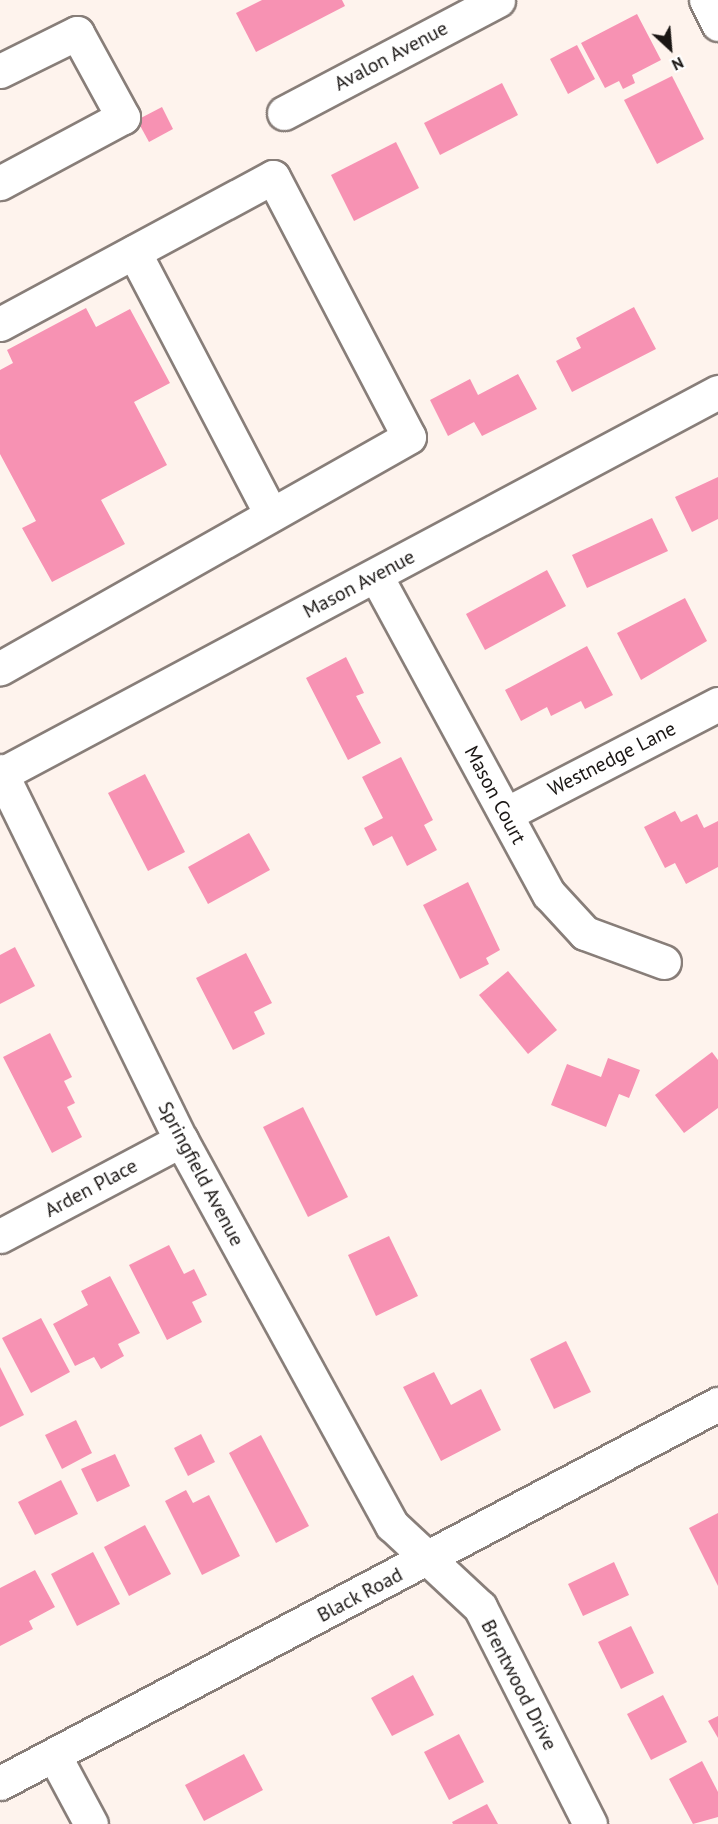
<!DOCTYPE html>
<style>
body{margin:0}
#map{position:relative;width:718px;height:1824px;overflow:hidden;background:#fef3ed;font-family:"PT Sans",sans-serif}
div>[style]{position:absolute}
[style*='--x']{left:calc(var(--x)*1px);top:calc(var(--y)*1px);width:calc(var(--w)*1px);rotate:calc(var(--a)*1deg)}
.building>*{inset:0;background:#f792b3}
.roads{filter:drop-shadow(2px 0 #887e79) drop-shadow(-2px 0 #887e79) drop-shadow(0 2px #887e79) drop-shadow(0 -2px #887e79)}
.minor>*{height:33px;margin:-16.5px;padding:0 16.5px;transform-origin:16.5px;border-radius:16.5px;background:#fff}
.major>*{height:33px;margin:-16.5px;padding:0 16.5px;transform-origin:16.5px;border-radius:16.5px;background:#fff}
span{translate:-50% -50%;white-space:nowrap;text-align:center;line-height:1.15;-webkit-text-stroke:6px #fff;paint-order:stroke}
.street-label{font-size:20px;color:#1a1614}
.north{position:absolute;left:640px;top:18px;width:60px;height:60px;-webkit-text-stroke:4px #fff;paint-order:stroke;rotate:154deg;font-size:16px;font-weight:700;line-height:24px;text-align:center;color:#1a1614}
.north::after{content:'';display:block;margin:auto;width:21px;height:27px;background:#1a1614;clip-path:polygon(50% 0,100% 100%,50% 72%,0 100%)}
</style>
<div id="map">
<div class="building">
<div style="clip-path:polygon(262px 0,342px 0,345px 6px,256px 52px,236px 13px)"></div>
<div style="clip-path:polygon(637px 14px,661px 60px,632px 75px,635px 83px,623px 89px,619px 81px,605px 88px,581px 43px)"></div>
<div style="clip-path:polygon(577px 45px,595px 79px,568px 94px,550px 59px)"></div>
<div style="clip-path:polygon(672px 76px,704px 139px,657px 164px,624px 100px)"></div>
<div style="clip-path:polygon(502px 83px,518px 115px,440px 155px,424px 123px)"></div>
<div style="clip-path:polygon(162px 107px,173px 129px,149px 142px,137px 120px)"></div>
<div style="clip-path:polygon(396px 142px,419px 188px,354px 221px,331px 175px)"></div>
<div style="clip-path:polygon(634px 307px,656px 349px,572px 392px,556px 361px,581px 348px,576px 338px)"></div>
<div style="clip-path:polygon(86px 308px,96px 327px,130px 309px,170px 383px,134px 402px,167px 465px,101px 500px,125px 544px,52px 582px,22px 528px,36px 521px,0 454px,0 370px,13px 363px,7px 350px)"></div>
<div style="clip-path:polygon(518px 374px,537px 409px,482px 436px,474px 422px,448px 436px,430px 400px,470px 379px,478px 395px)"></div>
<div style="clip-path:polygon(718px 477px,718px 519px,692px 532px,675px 497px)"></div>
<div style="clip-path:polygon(652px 518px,668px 551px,587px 588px,572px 555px)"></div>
<div style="clip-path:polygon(547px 570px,566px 606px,485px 650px,466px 614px)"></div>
<div style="clip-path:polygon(685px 598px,707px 641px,641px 680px,617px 633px)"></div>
<div style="clip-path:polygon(587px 646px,613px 695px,585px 709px,581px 701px,551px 716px,547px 707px,521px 721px,505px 690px)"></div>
<div style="clip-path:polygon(346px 657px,364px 693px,356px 696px,381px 743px,348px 760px,306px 678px)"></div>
<div style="clip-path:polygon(401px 757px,433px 820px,424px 825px,437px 850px,407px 866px,392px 836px,373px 846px,364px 828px,383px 818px,362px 777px)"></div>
<div style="clip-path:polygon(145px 774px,185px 852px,148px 871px,108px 793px)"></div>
<div style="clip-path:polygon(675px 811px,681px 822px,697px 814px,704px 828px,718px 821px,718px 867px,686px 884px,675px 863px,665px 868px,644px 827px)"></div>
<div style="clip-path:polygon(249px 833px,270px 870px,208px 904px,188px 867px)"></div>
<div style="clip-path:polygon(468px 882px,500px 950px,486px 958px,489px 964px,460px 979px,423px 905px)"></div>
<div style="clip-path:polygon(15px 947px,35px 986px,0 1004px,0 955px)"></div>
<div style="clip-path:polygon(246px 953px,272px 1003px,254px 1012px,265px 1034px,233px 1050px,196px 978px)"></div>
<div style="clip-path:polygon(508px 971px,557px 1030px,528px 1054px,479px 995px)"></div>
<div style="clip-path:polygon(50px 1033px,72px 1077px,64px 1081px,75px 1103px,67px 1107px,82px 1137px,52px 1153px,3px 1057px)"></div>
<div style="clip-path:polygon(712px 1052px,718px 1060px,718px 1108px,684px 1133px,655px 1095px)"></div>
<div style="clip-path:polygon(608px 1058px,640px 1070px,629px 1098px,619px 1094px,606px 1127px,551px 1105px,567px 1064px,601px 1077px)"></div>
<div style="clip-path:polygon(303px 1107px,348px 1197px,308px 1217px,263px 1127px)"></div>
<div style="clip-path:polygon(389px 1236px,418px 1296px,376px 1316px,348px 1255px)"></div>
<div style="clip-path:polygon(169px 1245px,184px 1274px,194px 1269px,207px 1295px,192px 1302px,202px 1322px,167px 1340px,129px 1265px)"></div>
<div style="clip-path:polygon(110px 1276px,140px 1333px,118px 1344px,124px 1356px,101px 1369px,94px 1357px,75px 1366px,53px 1324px,88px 1305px,81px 1291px)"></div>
<div style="clip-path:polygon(41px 1318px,70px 1372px,31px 1393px,2px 1338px)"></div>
<div style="clip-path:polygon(566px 1341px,591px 1392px,554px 1409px,530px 1359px)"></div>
<div style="clip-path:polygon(0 1367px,24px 1415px,0 1427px)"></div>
<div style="clip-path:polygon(434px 1372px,451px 1405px,481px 1389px,501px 1430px,441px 1461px,403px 1387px)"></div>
<div style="clip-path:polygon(76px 1420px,92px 1453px,62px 1469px,45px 1435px)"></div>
<div style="clip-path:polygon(201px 1434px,215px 1462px,188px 1476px,174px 1448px)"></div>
<div style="clip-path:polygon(261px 1435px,309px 1526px,276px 1543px,229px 1453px)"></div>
<div style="clip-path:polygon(115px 1454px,130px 1486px,97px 1502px,81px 1469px)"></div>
<div style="clip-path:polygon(61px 1480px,78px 1514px,35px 1535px,18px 1502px)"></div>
<div style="clip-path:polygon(186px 1490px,193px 1503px,209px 1495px,240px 1556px,202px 1575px,165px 1501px)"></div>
<div style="clip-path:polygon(718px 1513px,718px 1586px,689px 1528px)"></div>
<div style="clip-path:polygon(145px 1525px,171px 1574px,129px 1596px,104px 1547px)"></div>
<div style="clip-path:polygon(93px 1552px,120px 1604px,77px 1626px,51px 1574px)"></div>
<div style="clip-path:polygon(614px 1562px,629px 1595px,583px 1616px,568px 1584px)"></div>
<div style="clip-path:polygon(35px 1570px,55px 1607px,29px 1621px,33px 1629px,0 1646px,0 1588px)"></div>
<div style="clip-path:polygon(631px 1626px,654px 1673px,621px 1689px,598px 1642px)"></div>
<div style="clip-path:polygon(413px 1675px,434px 1715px,392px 1736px,371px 1698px)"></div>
<div style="clip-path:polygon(663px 1695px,687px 1742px,651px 1760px,627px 1714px)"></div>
<div style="clip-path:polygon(718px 1716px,718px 1738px,708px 1721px)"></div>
<div style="clip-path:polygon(459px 1734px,484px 1782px,449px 1800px,424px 1752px)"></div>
<div style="clip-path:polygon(244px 1754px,263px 1790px,204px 1821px,185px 1785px)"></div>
<div style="clip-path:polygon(702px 1761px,718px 1792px,718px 1817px,693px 1824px,669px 1779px)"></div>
<div style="clip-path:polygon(487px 1804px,498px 1824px,453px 1824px,452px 1822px)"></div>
</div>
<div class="roads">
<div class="minor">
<div style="--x:706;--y:0;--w:27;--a:63"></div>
<div style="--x:0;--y:71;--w:86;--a:-26.3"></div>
<div style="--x:77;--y:33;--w:96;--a:61.3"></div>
<div style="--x:123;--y:117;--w:140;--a:151.8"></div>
<div style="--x:284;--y:113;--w:242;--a:-27.8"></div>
<div style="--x:134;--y:252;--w:296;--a:62.4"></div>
<div style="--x:0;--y:324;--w:310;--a:-28.3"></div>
<div style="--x:273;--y:177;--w:293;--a:62.4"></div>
<div style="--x:409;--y:437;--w:470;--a:150.5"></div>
<div style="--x:376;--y:576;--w:362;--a:61.5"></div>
<div style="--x:549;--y:894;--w:53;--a:47.3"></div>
<div style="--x:585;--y:933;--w:84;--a:20.2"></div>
<div style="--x:0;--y:771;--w:411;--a:63.9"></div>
<div style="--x:181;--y:1140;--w:439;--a:61.3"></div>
<div style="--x:392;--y:1525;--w:120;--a:43"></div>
<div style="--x:480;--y:1607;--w:243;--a:63.1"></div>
<div style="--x:0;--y:775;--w:814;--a:-28.08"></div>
<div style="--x:506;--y:814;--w:239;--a:-27.4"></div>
<div style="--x:0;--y:1236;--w:205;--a:-27.9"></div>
<div style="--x:54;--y:1755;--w:78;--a:61.8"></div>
</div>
<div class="major">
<div style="--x:0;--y:1783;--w:812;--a:-27.83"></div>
</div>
</div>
<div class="street-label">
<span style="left:391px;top:56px;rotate:-28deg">Avalon Avenue</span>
<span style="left:359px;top:584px;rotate:-28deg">Mason Avenue</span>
<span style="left:612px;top:759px;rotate:-27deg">Westnedge Lane</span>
<span style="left:495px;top:795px;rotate:62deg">Mason Court</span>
<span style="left:201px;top:1174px;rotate:62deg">Springfield Avenue</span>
<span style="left:91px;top:1188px;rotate:-28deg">Arden Place</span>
<span style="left:360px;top:1595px;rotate:-28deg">Black Road</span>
<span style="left:519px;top:1685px;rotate:63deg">Brentwood Drive</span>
</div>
<div class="north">N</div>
</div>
